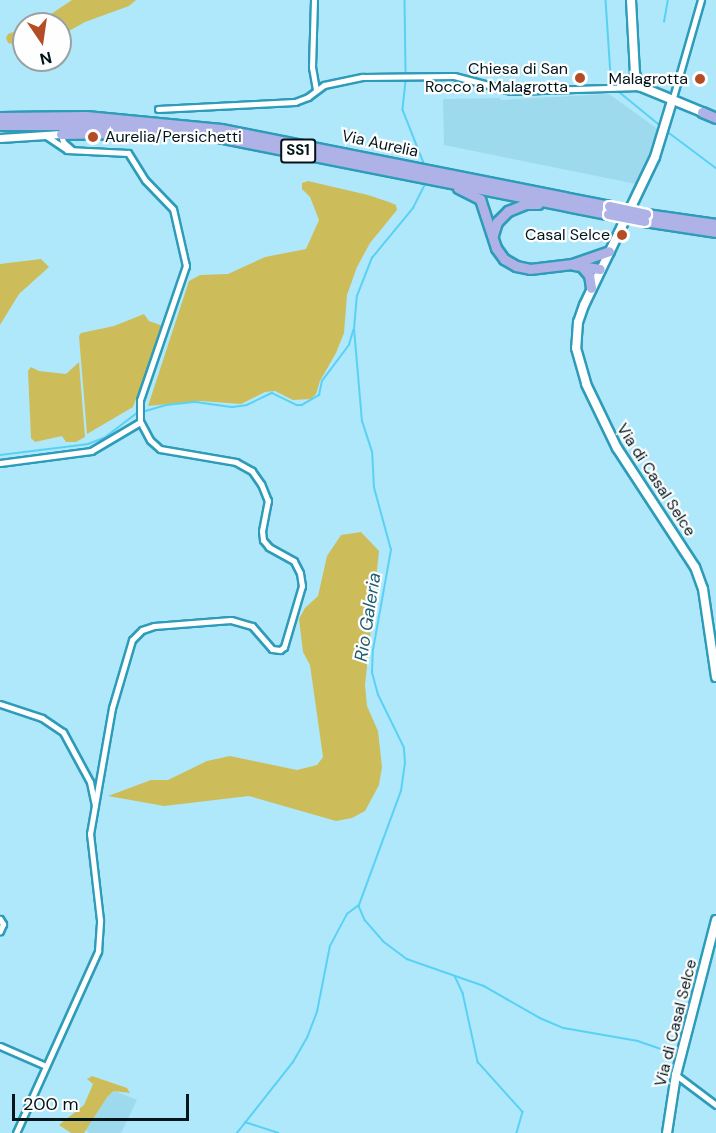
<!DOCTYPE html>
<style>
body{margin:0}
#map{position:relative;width:716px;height:1133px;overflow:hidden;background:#afe8fa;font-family:"DM Sans",sans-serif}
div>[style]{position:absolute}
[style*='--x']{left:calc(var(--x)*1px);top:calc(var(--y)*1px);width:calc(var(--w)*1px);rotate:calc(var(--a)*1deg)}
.built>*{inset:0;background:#9ddaed}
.green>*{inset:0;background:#cdbd5a}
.stream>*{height:1.5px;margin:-0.75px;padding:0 0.75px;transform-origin:0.75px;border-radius:0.75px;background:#59d1f4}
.roads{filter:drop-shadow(2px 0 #2d9cb9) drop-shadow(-2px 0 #2d9cb9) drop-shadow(0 2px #2d9cb9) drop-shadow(0 -2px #2d9cb9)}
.minor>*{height:5px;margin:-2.5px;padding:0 2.5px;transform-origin:2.5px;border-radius:2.5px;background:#fff}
.tertiary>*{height:7px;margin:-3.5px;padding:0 3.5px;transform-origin:3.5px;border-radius:3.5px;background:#fff}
.secondary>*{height:8px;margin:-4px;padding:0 4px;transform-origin:4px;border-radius:4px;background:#fff}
.trunk>*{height:9px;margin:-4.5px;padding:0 4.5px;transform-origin:4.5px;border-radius:4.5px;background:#aeb2e6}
.bridges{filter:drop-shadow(2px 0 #fff) drop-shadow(-2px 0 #fff) drop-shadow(0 2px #fff) drop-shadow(0 -2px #fff)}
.trunk-bridge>*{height:9px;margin:-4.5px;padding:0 4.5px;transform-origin:4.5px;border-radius:4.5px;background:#aeb2e6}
.dots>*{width:16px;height:16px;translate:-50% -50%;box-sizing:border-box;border:3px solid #fefefe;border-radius:50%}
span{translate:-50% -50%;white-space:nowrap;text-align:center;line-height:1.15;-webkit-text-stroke:4.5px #fefefe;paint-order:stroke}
.shield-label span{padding:2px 4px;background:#fefefe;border:2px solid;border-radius:4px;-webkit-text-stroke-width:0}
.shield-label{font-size:15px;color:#01151b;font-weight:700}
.poi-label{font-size:16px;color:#01151b}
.right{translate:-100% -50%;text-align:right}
.left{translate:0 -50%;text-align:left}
.street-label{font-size:16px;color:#01151b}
.water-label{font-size:18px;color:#1e5f71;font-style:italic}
.north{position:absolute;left:12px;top:12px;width:60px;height:60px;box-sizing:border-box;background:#fefefe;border:2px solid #99a1a3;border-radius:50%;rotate:167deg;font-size:16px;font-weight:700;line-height:24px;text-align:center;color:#01151b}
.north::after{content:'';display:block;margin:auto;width:21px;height:27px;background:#b44d26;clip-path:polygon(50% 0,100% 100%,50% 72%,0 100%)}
.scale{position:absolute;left:12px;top:1094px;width:177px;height:27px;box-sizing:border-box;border:3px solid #01151b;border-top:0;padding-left:8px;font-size:18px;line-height:21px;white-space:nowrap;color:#01151b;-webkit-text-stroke:4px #fefefe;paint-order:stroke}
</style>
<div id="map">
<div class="built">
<div style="clip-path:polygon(609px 94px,659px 130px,636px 184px,444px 145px,443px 99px,500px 98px,501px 100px)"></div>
<div style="clip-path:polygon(115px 1091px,137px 1100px,121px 1133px,89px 1133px,86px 1130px,108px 1096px)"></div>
</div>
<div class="green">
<div style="clip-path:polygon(72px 0,136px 0,129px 6px,85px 22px,60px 36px,60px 24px,36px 24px)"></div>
<div style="clip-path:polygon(24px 28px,24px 47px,8px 43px,6px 38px,8px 34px)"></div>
<div style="clip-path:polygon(308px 181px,368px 195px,389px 202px,396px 205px,397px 210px,370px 243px,357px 267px,347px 295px,344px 333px,336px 353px,320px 381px,316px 394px,311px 399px,293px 400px,275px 391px,265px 392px,241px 404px,201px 401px,148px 406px,189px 281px,200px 275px,228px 274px,265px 257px,306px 249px,319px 220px,310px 197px,302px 189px,302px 183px)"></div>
<div style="clip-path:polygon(41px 259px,49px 267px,19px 294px,0 325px,0 264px)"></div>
<div style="clip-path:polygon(144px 314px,149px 321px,163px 326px,133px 407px,87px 434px,79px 336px,81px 333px,114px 326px)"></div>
<div style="clip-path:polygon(79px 362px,85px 437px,76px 442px,66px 442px,62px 436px,35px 442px,31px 438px,28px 371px,31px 367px,39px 371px,66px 374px)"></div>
<div style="clip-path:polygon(361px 532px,379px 551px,365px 685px,367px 706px,378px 731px,382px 767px,379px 785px,365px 811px,352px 818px,336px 821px,249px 796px,164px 806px,108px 796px,151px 780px,168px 780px,207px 761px,230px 756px,297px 770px,317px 765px,323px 757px,310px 665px,303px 652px,299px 619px,305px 608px,318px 596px,327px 556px,341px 535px)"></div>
<div style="clip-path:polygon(92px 1076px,127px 1088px,130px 1093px,114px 1091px,108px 1096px,84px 1133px,71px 1133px,59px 1125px,84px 1105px,93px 1084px,87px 1079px)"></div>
</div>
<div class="stream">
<div style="--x:405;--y:0;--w:71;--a:89.2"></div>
<div style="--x:606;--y:0;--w:75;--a:86.2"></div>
<div style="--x:611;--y:75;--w:12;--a:70"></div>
<div style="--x:664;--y:22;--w:22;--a:-80"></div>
<div style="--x:406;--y:81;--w:29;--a:96"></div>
<div style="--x:403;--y:110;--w:57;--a:68.4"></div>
<div style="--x:617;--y:90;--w:58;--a:39.4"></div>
<div style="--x:668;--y:132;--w:60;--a:36.9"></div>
<div style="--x:142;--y:412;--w:25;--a:-16"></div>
<div style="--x:166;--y:405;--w:30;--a:-6"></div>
<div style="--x:196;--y:402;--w:37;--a:8"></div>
<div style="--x:233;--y:407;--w:14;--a:-8"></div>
<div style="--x:247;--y:405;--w:28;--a:-26"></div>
<div style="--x:272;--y:393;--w:28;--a:26"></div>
<div style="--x:297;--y:405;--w:5;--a:0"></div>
<div style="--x:302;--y:405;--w:20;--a:-30"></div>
<div style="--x:319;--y:395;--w:14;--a:-78"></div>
<div style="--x:322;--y:381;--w:45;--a:-53.1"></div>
<div style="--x:349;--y:345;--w:15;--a:-74"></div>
<div style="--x:0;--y:455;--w:89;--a:-7.1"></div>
<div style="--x:88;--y:444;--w:17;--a:-21"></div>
<div style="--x:104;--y:438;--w:40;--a:-37"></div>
<div style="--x:359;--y:906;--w:15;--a:67"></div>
<div style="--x:365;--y:920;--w:28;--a:49"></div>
<div style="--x:383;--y:941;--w:30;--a:37"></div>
<div style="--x:407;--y:959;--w:82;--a:19.3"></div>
<div style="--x:484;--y:986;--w:64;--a:29.7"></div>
<div style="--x:540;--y:1018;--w:26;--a:23"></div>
<div style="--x:564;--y:1028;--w:75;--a:10"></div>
<div style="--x:638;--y:1041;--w:34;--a:19"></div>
<div style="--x:455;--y:976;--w:19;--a:65"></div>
<div style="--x:463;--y:993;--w:71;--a:77.7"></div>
<div style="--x:478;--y:1062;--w:67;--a:48"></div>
<div style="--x:523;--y:1112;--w:22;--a:106"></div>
<div style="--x:245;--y:1122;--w:35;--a:18"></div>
<div style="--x:237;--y:1133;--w:90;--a:-51.7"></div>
<div style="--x:293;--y:1062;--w:28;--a:-60"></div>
<div style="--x:307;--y:1038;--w:28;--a:-69"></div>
<div style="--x:317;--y:1012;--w:67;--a:-78.9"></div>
<div style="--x:330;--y:946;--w:36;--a:-62"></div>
<div style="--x:347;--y:914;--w:15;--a:-37"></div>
<div style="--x:359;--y:905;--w:121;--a:-69.8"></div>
<div style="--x:401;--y:791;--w:27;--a:-82"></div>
<div style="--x:405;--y:764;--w:16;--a:-94"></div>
<div style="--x:404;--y:748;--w:59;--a:-116.1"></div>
<div style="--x:378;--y:695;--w:23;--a:-105"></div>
<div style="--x:372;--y:673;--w:23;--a:-88"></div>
<div style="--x:373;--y:650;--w:102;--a:-79.8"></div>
<div style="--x:391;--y:550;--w:64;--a:-105.3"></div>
<div style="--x:374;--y:488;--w:36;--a:-93"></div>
<div style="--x:372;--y:452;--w:32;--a:-108"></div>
<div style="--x:362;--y:422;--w:93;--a:-94.9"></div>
<div style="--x:354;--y:329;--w:33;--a:-85"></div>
<div style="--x:357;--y:296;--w:41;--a:-68.5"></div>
<div style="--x:372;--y:258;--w:65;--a:-50.6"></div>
<div style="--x:413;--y:208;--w:25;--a:-63"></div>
</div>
<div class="roads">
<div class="minor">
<div style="--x:314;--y:0;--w:67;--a:91.7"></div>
<div style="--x:312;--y:67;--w:23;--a:80"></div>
<div style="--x:672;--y:101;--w:105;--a:-74"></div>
<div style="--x:158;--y:109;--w:137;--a:-2.9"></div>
<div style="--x:295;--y:102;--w:14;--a:-21"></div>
<div style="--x:308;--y:97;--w:20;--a:-37"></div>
<div style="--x:324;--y:85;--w:40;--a:-12"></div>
<div style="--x:363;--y:77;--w:91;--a:-0.6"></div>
<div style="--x:454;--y:76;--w:59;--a:14.7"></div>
<div style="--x:511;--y:91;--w:129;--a:-1.8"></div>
<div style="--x:61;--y:134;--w:8;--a:76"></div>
<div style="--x:63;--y:142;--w:11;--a:41"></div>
<div style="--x:0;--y:463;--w:92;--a:-7.5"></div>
<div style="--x:91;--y:451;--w:57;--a:-30.6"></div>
<div style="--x:0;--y:704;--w:44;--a:18.4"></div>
<div style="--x:42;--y:718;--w:25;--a:34"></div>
<div style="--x:63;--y:732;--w:57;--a:61.6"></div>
<div style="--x:90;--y:782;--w:24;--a:78"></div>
<div style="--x:0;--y:919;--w:6;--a:59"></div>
<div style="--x:3;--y:924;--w:8;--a:113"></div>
<div style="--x:0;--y:1046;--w:50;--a:23.5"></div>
<div style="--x:676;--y:1075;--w:50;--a:36.9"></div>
<div style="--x:16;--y:1133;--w:200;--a:-65.7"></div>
<div style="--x:98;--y:951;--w:31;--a:-86"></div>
<div style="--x:100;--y:920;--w:87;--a:-96.6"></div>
<div style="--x:90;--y:834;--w:128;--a:-80.1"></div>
<div style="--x:112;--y:708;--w:71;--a:-73.6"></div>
<div style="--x:132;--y:640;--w:14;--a:-45"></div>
<div style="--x:142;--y:630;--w:13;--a:-18"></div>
<div style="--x:154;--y:626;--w:77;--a:-4.5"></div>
<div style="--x:231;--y:620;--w:22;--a:16"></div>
<div style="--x:252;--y:626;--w:30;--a:49"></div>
<div style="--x:272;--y:649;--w:8;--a:7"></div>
<div style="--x:280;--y:650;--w:5;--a:-37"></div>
<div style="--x:284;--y:647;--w:64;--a:-73.6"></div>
<div style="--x:302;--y:586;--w:13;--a:-99"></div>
<div style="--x:300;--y:573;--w:13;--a:-117"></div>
<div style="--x:294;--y:561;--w:29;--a:-151"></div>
<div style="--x:269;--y:547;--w:9;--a:-131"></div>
<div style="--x:263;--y:540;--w:9;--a:-96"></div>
<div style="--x:262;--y:531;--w:31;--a:-79"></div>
<div style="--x:268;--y:501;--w:18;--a:-112"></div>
<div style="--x:261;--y:484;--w:16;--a:-125"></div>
<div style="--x:252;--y:471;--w:18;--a:-151"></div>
<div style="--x:236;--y:462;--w:77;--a:-170.3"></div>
<div style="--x:160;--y:449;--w:13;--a:-138"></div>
<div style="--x:150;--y:440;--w:21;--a:-118"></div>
<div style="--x:140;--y:421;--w:21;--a:-90"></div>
<div style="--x:140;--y:400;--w:142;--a:-71.1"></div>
<div style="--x:186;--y:266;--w:58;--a:-102.8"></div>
<div style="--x:173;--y:209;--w:40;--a:-134"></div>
<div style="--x:145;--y:180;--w:32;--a:-122"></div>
<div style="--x:128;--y:153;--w:61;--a:-177.2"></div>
<div style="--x:67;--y:150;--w:27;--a:-146"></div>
</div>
<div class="tertiary">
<div style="--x:0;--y:138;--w:61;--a:-3.8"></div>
</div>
<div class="secondary">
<div style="--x:631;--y:0;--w:73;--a:86.9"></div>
<div style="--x:635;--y:73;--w:14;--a:73"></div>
<div style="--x:639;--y:86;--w:68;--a:22.4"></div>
<div style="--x:672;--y:101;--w:59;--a:106.9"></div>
<div style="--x:655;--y:157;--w:164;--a:115.6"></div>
<div style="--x:584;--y:305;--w:18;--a:109"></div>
<div style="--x:578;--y:322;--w:26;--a:94"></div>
<div style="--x:576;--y:348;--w:37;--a:74"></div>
<div style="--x:586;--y:384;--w:71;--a:64.2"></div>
<div style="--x:617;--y:448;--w:142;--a:56.8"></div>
<div style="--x:695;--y:567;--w:23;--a:70"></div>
<div style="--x:703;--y:589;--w:89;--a:81.6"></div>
<div style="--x:667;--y:1133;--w:59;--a:-81.2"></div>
<div style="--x:676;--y:1075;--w:160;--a:-75.5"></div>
</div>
<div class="trunk">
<div style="--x:702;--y:112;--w:15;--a:23"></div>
<div style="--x:0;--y:117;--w:86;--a:-0.7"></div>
<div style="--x:86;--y:116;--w:136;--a:5.5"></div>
<div style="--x:221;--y:129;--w:396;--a:11.2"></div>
<div style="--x:0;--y:125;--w:97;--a:0"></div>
<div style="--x:97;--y:125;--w:122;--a:5.7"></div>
<div style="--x:218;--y:137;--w:398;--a:11.2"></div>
<div style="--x:61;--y:134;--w:72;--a:-0.8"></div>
<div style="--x:458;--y:188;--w:25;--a:27"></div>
<div style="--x:480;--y:199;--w:52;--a:71.9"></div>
<div style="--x:496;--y:248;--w:14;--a:54"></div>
<div style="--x:504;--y:259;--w:14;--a:30"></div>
<div style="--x:516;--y:266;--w:14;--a:12"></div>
<div style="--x:530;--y:269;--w:42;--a:-6.8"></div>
<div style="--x:572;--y:264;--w:39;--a:-19"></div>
<div style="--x:646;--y:214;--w:71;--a:8.1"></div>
<div style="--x:644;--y:221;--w:73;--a:8.7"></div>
<div style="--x:493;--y:235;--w:14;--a:-73"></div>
<div style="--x:497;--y:222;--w:16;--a:-45"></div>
<div style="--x:508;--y:211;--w:18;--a:-22"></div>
<div style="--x:525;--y:204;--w:13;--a:0"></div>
<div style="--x:574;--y:265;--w:26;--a:9"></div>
<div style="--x:582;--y:267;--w:11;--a:49"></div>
<div style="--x:589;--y:275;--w:13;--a:81"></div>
</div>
</div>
<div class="bridges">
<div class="trunk-bridge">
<div style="--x:609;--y:206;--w:38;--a:12"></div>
<div style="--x:608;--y:214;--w:37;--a:11"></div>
</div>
</div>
<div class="dots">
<div style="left:580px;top:78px;background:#b44d26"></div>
<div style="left:700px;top:79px;background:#b44d26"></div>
<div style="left:93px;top:137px;background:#b44d26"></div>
<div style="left:622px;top:235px;background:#b44d26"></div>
</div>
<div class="shield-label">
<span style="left:298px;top:151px">SS1</span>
</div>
<div class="poi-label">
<span class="right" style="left:568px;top:78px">Chiesa di San<br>Rocco a Malagrotta</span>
<span class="right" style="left:688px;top:79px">Malagrotta</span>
<span class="left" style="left:105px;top:137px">Aurelia/Persichetti</span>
<span class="right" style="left:610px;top:235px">Casal Selce</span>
</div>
<div class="street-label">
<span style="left:380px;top:144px;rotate:12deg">Via Aurelia</span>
<span style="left:656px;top:480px;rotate:57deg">Via di Casal Selce</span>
<span style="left:676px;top:1023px;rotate:-76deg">Via di Casal Selce</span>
</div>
<div class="water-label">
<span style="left:368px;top:617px;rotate:-81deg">Rio Galeria</span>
</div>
<div class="north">N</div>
<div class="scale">200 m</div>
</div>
